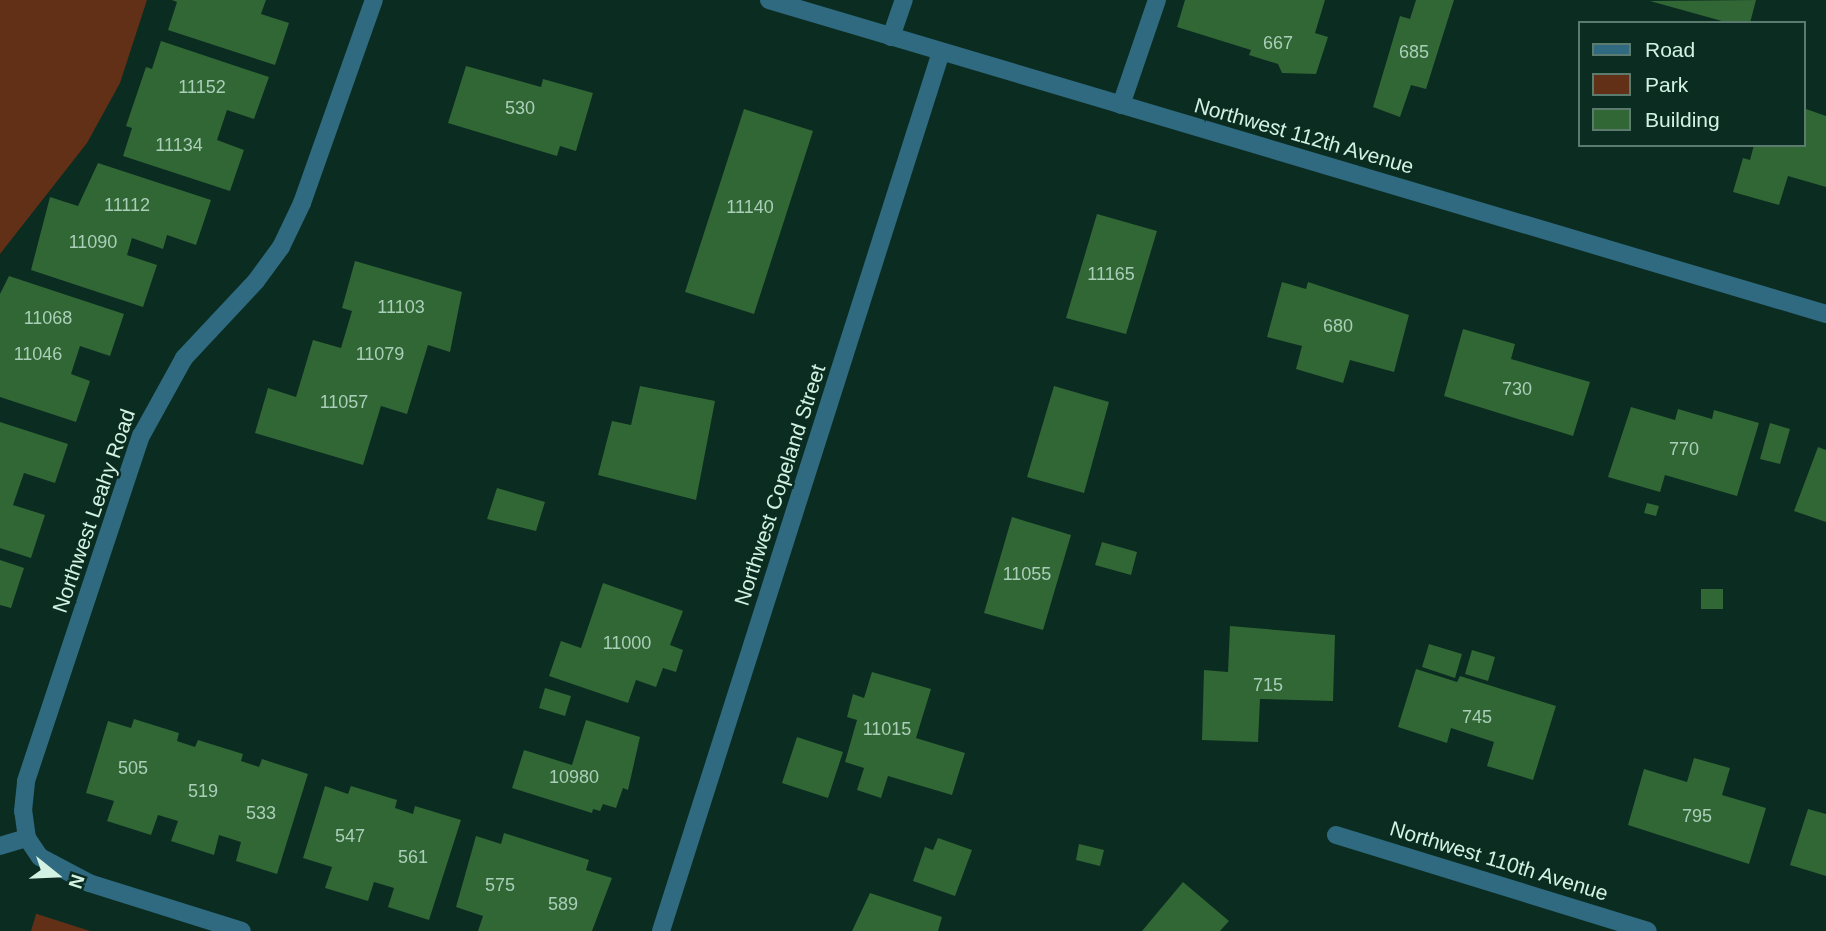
<!DOCTYPE html>
<style>
body{margin:0}
#map{position:relative;width:1826px;height:931px;overflow:hidden;background:#0b2c20;font-family:Helvetica,sans-serif}
div>[style]{position:absolute}
[style*='--x']{left:calc(var(--x)*1px);top:calc(var(--y)*1px);width:calc(var(--w)*1px);rotate:calc(var(--a)*1deg)}
.green>*{inset:0;background:#613017}
.building>*{inset:0;background:#316635}
.lane>*{height:18px;margin:-9px;padding:0 9px;transform-origin:9px;border-radius:9px;background:#2f6a80}
.street>*{height:18px;margin:-9px;padding:0 9px;transform-origin:9px;border-radius:9px;background:#2f6a80}
span{translate:-50% -50%;white-space:nowrap;text-align:center;line-height:1.15;-webkit-text-stroke:5px #0b2c20;paint-order:stroke}
.number-label{font-size:18px;color:#aacfb8}
.number-label span{-webkit-text-stroke-width:0}
.street-label{font-size:21px;color:#d3f2e3}
.legend{position:absolute;left:1578px;top:21px;width:228px;height:126px;box-sizing:border-box;background:#0b2c20;border:2px solid #5b7b6e;margin:0;padding:9px 12px;list-style:none;font-size:21px;color:#d3f2e3}
.legend li{display:flex;align-items:center;gap:14px;height:35px}
.legend b{width:35px;border:2px solid #5b7b6e}
.north{position:absolute;left:21px;top:840px;width:70px;height:70px;-webkit-text-stroke:5px #0b2c20;paint-order:stroke;rotate:108deg;font-size:19px;font-weight:700;line-height:28px;text-align:center;color:#d3f2e3}
.north::after{content:'';display:block;margin:auto;width:24px;height:32px;background:#d3f2e3;clip-path:polygon(50% 0,100% 100%,50% 72%,0 100%)}
</style>
<div id="map">
<div class="green">
<div style="clip-path:polygon(0 0,147px 0,120px 83px,87px 143px,0 254px)"></div>
<div style="clip-path:polygon(36px 914px,37px 914px,90px 931px,31px 931px)"></div>
</div>
<div class="building">
<div style="clip-path:polygon(172px 0,266px 0,261px 14px,289px 23px,275px 65px,168px 30px,177px 2px)"></div>
<div style="clip-path:polygon(1185px 0,1325px 0,1315px 33px,1328px 37px,1316px 74px,1282px 73px,1278px 64px,1249px 55px,1251px 50px,1177px 27px)"></div>
<div style="clip-path:polygon(1416px 0,1454px 0,1426px 89px,1411px 85px,1400px 117px,1373px 107px,1400px 16px,1410px 19px)"></div>
<div style="clip-path:polygon(1756px 0,1750px 23px,1729px 23px,1650px 1px)"></div>
<div style="clip-path:polygon(161px 41px,269px 77px,254px 119px,227px 110px,217px 140px,244px 150px,230px 191px,123px 156px,132px 128px,126px 126px,146px 67px,152px 69px)"></div>
<div style="clip-path:polygon(466px 66px,541px 87px,543px 79px,593px 93px,576px 151px,560px 146px,557px 156px,448px 123px)"></div>
<div style="clip-path:polygon(1803px 108px,1826px 116px,1826px 187px,1788px 176px,1779px 205px,1733px 192px,1743px 158px,1750px 160px,1754px 145px,1803px 145px)"></div>
<div style="clip-path:polygon(744px 109px,813px 131px,754px 314px,685px 292px)"></div>
<div style="clip-path:polygon(98px 163px,211px 200px,196px 245px,167px 235px,163px 249px,132px 238px,127px 255px,157px 265px,143px 307px,31px 270px,50px 197px,78px 206px)"></div>
<div style="clip-path:polygon(1097px 214px,1157px 231px,1126px 334px,1066px 318px)"></div>
<div style="clip-path:polygon(355px 261px,462px 292px,450px 352px,428px 345px,407px 414px,381px 406px,363px 465px,255px 433px,268px 388px,296px 397px,313px 340px,341px 348px,352px 311px,342px 308px)"></div>
<div style="clip-path:polygon(9px 276px,124px 314px,110px 356px,80px 346px,71px 374px,90px 381px,76px 422px,0 397px,0 294px)"></div>
<div style="clip-path:polygon(1282px 282px,1306px 289px,1308px 282px,1409px 315px,1394px 372px,1350px 360px,1343px 383px,1296px 369px,1302px 346px,1267px 337px)"></div>
<div style="clip-path:polygon(1463px 329px,1515px 344px,1511px 359px,1590px 382px,1573px 436px,1444px 396px)"></div>
<div style="clip-path:polygon(640px 386px,715px 401px,696px 500px,598px 475px,612px 421px,631px 425px)"></div>
<div style="clip-path:polygon(1054px 386px,1109px 402px,1084px 493px,1027px 477px)"></div>
<div style="clip-path:polygon(1631px 407px,1675px 420px,1678px 409px,1712px 419px,1714px 410px,1759px 423px,1737px 496px,1665px 475px,1660px 492px,1608px 477px)"></div>
<div style="clip-path:polygon(0 422px,68px 444px,55px 483px,24px 473px,13px 505px,45px 515px,31px 558px,0 548px)"></div>
<div style="clip-path:polygon(1770px 423px,1790px 429px,1780px 464px,1760px 459px)"></div>
<div style="clip-path:polygon(1818px 447px,1826px 450px,1826px 522px,1794px 511px)"></div>
<div style="clip-path:polygon(497px 488px,545px 502px,536px 531px,487px 519px)"></div>
<div style="clip-path:polygon(1647px 503px,1659px 506px,1656px 516px,1644px 513px)"></div>
<div style="clip-path:polygon(1012px 517px,1071px 535px,1043px 630px,984px 613px)"></div>
<div style="clip-path:polygon(1102px 542px,1137px 552px,1131px 575px,1095px 565px)"></div>
<div style="clip-path:polygon(0 560px,24px 568px,11px 608px,0 605px)"></div>
<div style="clip-path:polygon(603px 583px,683px 611px,670px 645px,683px 650px,676px 672px,663px 668px,656px 687px,636px 680px,628px 703px,549px 676px,561px 641px,581px 648px)"></div>
<div style="clip-path:polygon(1701px 589px,1723px 589px,1723px 609px,1701px 609px)"></div>
<div style="clip-path:polygon(1230px 626px,1335px 635px,1333px 701px,1260px 699px,1258px 742px,1202px 740px,1204px 670px,1228px 672px)"></div>
<div style="clip-path:polygon(1429px 644px,1462px 654px,1455px 678px,1422px 667px)"></div>
<div style="clip-path:polygon(1472px 650px,1495px 657px,1488px 681px,1465px 674px)"></div>
<div style="clip-path:polygon(1416px 669px,1457px 682px,1460px 676px,1556px 706px,1533px 780px,1487px 766px,1494px 742px,1451px 728px,1447px 743px,1398px 727px)"></div>
<div style="clip-path:polygon(872px 672px,931px 689px,916px 738px,965px 753px,952px 795px,888px 776px,881px 798px,857px 790px,864px 768px,845px 762px,857px 720px,847px 717px,853px 694px,864px 698px)"></div>
<div style="clip-path:polygon(545px 688px,571px 696px,565px 716px,539px 708px)"></div>
<div style="clip-path:polygon(134px 719px,179px 733px,177px 741px,195px 747px,198px 740px,243px 754px,241px 761px,259px 767px,262px 759px,308px 774px,277px 874px,236px 861px,241px 842px,219px 835px,214px 855px,171px 841px,178px 821px,158px 815px,151px 835px,107px 821px,114px 801px,86px 793px,108px 721px,131px 728px)"></div>
<div style="clip-path:polygon(586px 720px,640px 737px,628px 790px,623px 788px,616px 808px,603px 804px,600px 811px,593px 809px,592px 813px,512px 788px,524px 750px,572px 765px)"></div>
<div style="clip-path:polygon(797px 737px,843px 752px,828px 798px,782px 783px)"></div>
<div style="clip-path:polygon(1694px 758px,1730px 768px,1722px 795px,1766px 808px,1749px 864px,1628px 825px,1644px 769px,1687px 782px)"></div>
<div style="clip-path:polygon(325px 786px,348px 794px,351px 786px,397px 800px,395px 808px,413px 814px,415px 806px,461px 820px,429px 920px,388px 907px,394px 888px,374px 882px,368px 901px,325px 888px,332px 867px,303px 858px)"></div>
<div style="clip-path:polygon(1808px 809px,1826px 814px,1826px 876px,1790px 865px)"></div>
<div style="clip-path:polygon(504px 833px,589px 860px,586px 870px,612px 878px,592px 931px,478px 931px,483px 916px,456px 907px,476px 836px,501px 844px)"></div>
<div style="clip-path:polygon(938px 838px,972px 850px,955px 896px,913px 881px,925px 847px,933px 850px)"></div>
<div style="clip-path:polygon(1079px 844px,1104px 850px,1100px 866px,1076px 860px)"></div>
<div style="clip-path:polygon(1183px 882px,1229px 921px,1220px 931px,1142px 931px)"></div>
<div style="clip-path:polygon(870px 893px,942px 917px,938px 931px,852px 931px)"></div>
</div>
<div class="lane">
<div style="--x:891;--y:37;--w:39;--a:-71"></div>
<div style="--x:1121;--y:105;--w:111;--a:-71.1"></div>
</div>
<div class="street">
<div style="--x:769;--y:0;--w:1103;--a:16.54"></div>
<div style="--x:1336;--y:835;--w:326;--a:17.1"></div>
<div style="--x:27;--y:838;--w:27;--a:-98"></div>
<div style="--x:23;--y:811;--w:30;--a:-84"></div>
<div style="--x:26;--y:781;--w:364;--a:-71.6"></div>
<div style="--x:141;--y:436;--w:89;--a:-61.1"></div>
<div style="--x:184;--y:358;--w:105;--a:-46.9"></div>
<div style="--x:256;--y:281;--w:42;--a:-53.7"></div>
<div style="--x:281;--y:247;--w:49;--a:-64.5"></div>
<div style="--x:302;--y:203;--w:215;--a:-70.5"></div>
<div style="--x:0;--y:846;--w:28;--a:-17"></div>
<div style="--x:27;--y:838;--w:23;--a:56"></div>
<div style="--x:40;--y:857;--w:55;--a:28"></div>
<div style="--x:89;--y:883;--w:160;--a:17.4"></div>
<div style="--x:661;--y:931;--w:923;--a:-72.33"></div>
</div>
<div class="number-label">
<span style="left:1278px;top:43px">667</span>
<span style="left:1414px;top:52px">685</span>
<span style="left:202px;top:87px">11152</span>
<span style="left:520px;top:108px">530</span>
<span style="left:179px;top:145px">11134</span>
<span style="left:127px;top:205px">11112</span>
<span style="left:750px;top:207px">11140</span>
<span style="left:93px;top:242px">11090</span>
<span style="left:1111px;top:274px">11165</span>
<span style="left:401px;top:307px">11103</span>
<span style="left:48px;top:318px">11068</span>
<span style="left:1338px;top:326px">680</span>
<span style="left:38px;top:354px">11046</span>
<span style="left:380px;top:354px">11079</span>
<span style="left:1517px;top:389px">730</span>
<span style="left:344px;top:402px">11057</span>
<span style="left:1684px;top:449px">770</span>
<span style="left:1027px;top:574px">11055</span>
<span style="left:627px;top:643px">11000</span>
<span style="left:1268px;top:685px">715</span>
<span style="left:1477px;top:717px">745</span>
<span style="left:887px;top:729px">11015</span>
<span style="left:133px;top:768px">505</span>
<span style="left:574px;top:777px">10980</span>
<span style="left:203px;top:791px">519</span>
<span style="left:261px;top:813px">533</span>
<span style="left:1697px;top:816px">795</span>
<span style="left:350px;top:836px">547</span>
<span style="left:413px;top:857px">561</span>
<span style="left:500px;top:885px">575</span>
<span style="left:563px;top:904px">589</span>
</div>
<div class="street-label">
<span style="left:1304px;top:136px;rotate:16deg">Northwest 112th Avenue</span>
<span style="left:780px;top:485px;rotate:-72deg">Northwest Copeland Street</span>
<span style="left:94px;top:511px;rotate:-71deg">Northwest Leahy Road</span>
<span style="left:1499px;top:861px;rotate:17deg">Northwest 110th Avenue</span>
</div>
<ul class="legend">
<li><b style="height:9px;background:#2f6a80"></b>Road</li>
<li><b style="height:19px;background:#613017"></b>Park</li>
<li><b style="height:19px;background:#316635"></b>Building</li>
</ul>
<div class="north">N</div>
</div>
